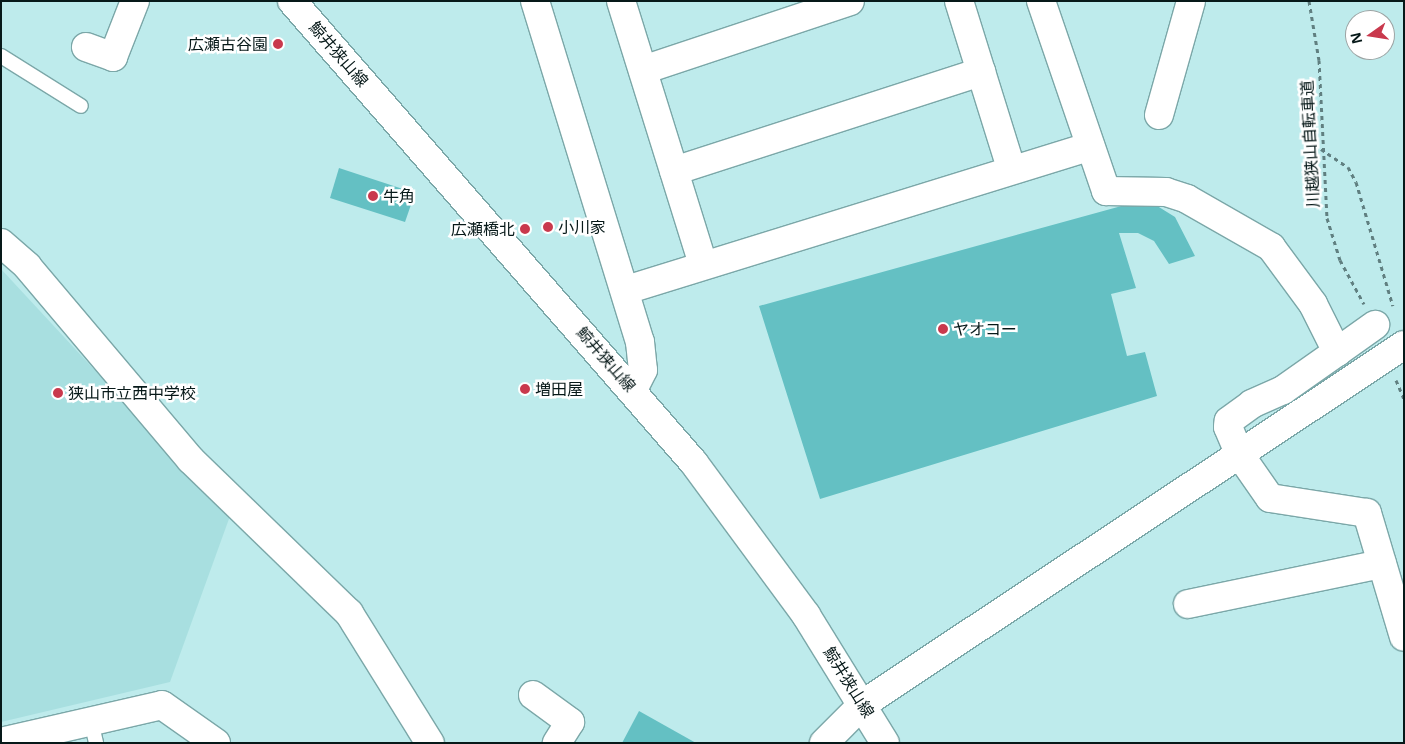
<!DOCTYPE html>
<meta charset="utf-8">
<style>
body{margin:0}
#map{position:relative;width:1405px;height:744px;overflow:hidden;background:#beebec;font-family:"Open Sans","Noto Sans JP",sans-serif}
div>[style]{position:absolute}
[style*='--x']{left:calc(var(--x)*1px);top:calc(var(--y)*1px);width:calc(var(--w)*1px);rotate:calc(var(--a)*1deg)}
.built>*{inset:0;background:#a8dfe0}
.building>*{inset:0;background:#64c0c3}
.path>*{height:3px;margin-top:-1.5px;transform-origin:0;background:repeating-linear-gradient(90deg,#607f80 0 4px,transparent 0 8px)}
.roads{filter:drop-shadow(1px 0 #7ba7a8) drop-shadow(-1px 0 #7ba7a8) drop-shadow(0 1px #7ba7a8) drop-shadow(0 -1px #7ba7a8)}
.service>*{height:14px;margin:-7px;padding:0 7px;transform-origin:7px;border-radius:7px;background:#fff}
.minor>*{height:28px;margin:-14px;padding:0 14px;transform-origin:14px;border-radius:14px;background:#fff}
.tertiary>*{height:28px;margin:-14px;padding:0 14px;transform-origin:14px;border-radius:14px;background:#fff}
.secondary>*{height:28px;margin:-14px;padding:0 14px;transform-origin:14px;border-radius:14px;background:#fff}
.dots>*{width:14px;height:14px;translate:-50% -50%;box-sizing:border-box;border:2px solid #fff;border-radius:50%}
span{translate:-50% -50%;white-space:nowrap;text-align:center;line-height:1.15;-webkit-text-stroke:5px #fff;paint-order:stroke}
.poi-label{font-size:16px;color:#071919}
.right{translate:-100% -50%;text-align:right}
.left{translate:0 -50%;text-align:left}
.street-label{font-size:16px;color:#071919}
.frame{position:absolute;inset:0;border:2px solid #071919;pointer-events:none}
.north{position:absolute;left:1345px;top:10px;width:50px;height:50px;box-sizing:border-box;background:#fff;border:1px solid #9ca3a3;border-radius:50%;rotate:257deg;font-size:14px;font-weight:700;line-height:20px;text-align:center;color:#071919}
.north::after{content:'';display:block;margin:auto;width:18px;height:22px;background:#c9394d;clip-path:polygon(50% 0,100% 100%,50% 72%,0 100%)}
</style>
<div id="map">
<div class="built">
<div style="clip-path:polygon(1px 269px,230px 516px,170px 682px,1px 722px)"></div>
</div>
<div class="building">
<div style="clip-path:polygon(339px 168px,415px 193px,405px 222px,330px 198px)"></div>
<div style="clip-path:polygon(1136px 202px,1154px 204px,1175px 217px,1195px 256px,1169px 264px,1154px 241px,1138px 233px,1119px 233px,1136px 288px,1111px 294px,1127px 356px,1145px 352px,1157px 396px,820px 499px,759px 306px)"></div>
<div style="clip-path:polygon(639px 711px,696px 743px,622px 743px)"></div>
</div>
<div class="path">
<div style="--x:1309;--y:1;--w:60;--a:80.4"></div>
<div style="--x:1319;--y:60;--w:158;--a:87.1"></div>
<div style="--x:1327;--y:218;--w:44;--a:72.8"></div>
<div style="--x:1340;--y:260;--w:50;--a:61.4"></div>
<div style="--x:1321;--y:149;--w:32;--a:34"></div>
<div style="--x:1348;--y:167;--w:17;--a:62"></div>
<div style="--x:1356;--y:182;--w:129;--a:73.4"></div>
<div style="--x:1396;--y:380;--w:21;--a:67"></div>
</div>
<div class="roads">
<div class="service">
<div style="--x:1;--y:56;--w:94;--a:32"></div>
<div style="--x:91;--y:721;--w:23;--a:77"></div>
</div>
<div class="minor">
<div style="--x:535;--y:1;--w:357;--a:72.9"></div>
<div style="--x:640;--y:342;--w:28;--a:84"></div>
<div style="--x:643;--y:370;--w:22;--a:117"></div>
<div style="--x:621;--y:1;--w:275;--a:72.7"></div>
<div style="--x:959;--y:1;--w:175;--a:72.7"></div>
<div style="--x:1041;--y:1;--w:201;--a:71.1"></div>
<div style="--x:1106;--y:191;--w:60;--a:1"></div>
<div style="--x:1166;--y:192;--w:22;--a:18"></div>
<div style="--x:1187;--y:199;--w:97;--a:29.7"></div>
<div style="--x:1271;--y:247;--w:71;--a:53.6"></div>
<div style="--x:1313;--y:304;--w:54;--a:63.4"></div>
<div style="--x:1337;--y:352;--w:66;--a:144.9"></div>
<div style="--x:1283;--y:390;--w:34;--a:156"></div>
<div style="--x:1252;--y:404;--w:29;--a:144"></div>
<div style="--x:1229;--y:421;--w:6;--a:99"></div>
<div style="--x:1228;--y:427;--w:30;--a:67"></div>
<div style="--x:1240;--y:455;--w:52;--a:55.1"></div>
<div style="--x:1270;--y:498;--w:98;--a:8.8"></div>
<div style="--x:1367;--y:513;--w:129;--a:73.4"></div>
<div style="--x:86;--y:47;--w:29;--a:20"></div>
<div style="--x:113;--y:57;--w:60;--a:-68.6"></div>
<div style="--x:643;--y:70;--w:218;--a:-18.4"></div>
<div style="--x:1159;--y:115;--w:118;--a:-74.3"></div>
<div style="--x:674;--y:171;--w:323;--a:-17.9"></div>
<div style="--x:1;--y:243;--w:35;--a:41"></div>
<div style="--x:27;--y:266;--w:254;--a:49.8"></div>
<div style="--x:191;--y:460;--w:220;--a:44.1"></div>
<div style="--x:349;--y:613;--w:153;--a:58.1"></div>
<div style="--x:626;--y:290;--w:486;--a:-17.2"></div>
<div style="--x:1337;--y:352;--w:47;--a:-35.4"></div>
<div style="--x:1188;--y:604;--w:198;--a:-11.7"></div>
<div style="--x:533;--y:695;--w:46;--a:36.1"></div>
<div style="--x:570;--y:722;--w:25;--a:122"></div>
<div style="--x:1;--y:742;--w:165;--a:-12.9"></div>
<div style="--x:162;--y:705;--w:66;--a:35.1"></div>
</div>
<div class="tertiary">
<div style="--x:824;--y:743;--w:55;--a:-45"></div>
<div style="--x:863;--y:704;--w:649;--a:-33.57"></div>
</div>
<div class="secondary">
<div style="--x:292;--y:1;--w:612;--a:48.97"></div>
<div style="--x:694;--y:463;--w:189;--a:53.6"></div>
<div style="--x:806;--y:615;--w:150;--a:58.3"></div>
</div>
</div>
<div class="dots">
<div style="left:278px;top:44px;background:#c9394d"></div>
<div style="left:373px;top:196px;background:#c9394d"></div>
<div style="left:548px;top:227px;background:#c9394d"></div>
<div style="left:525px;top:229px;background:#c9394d"></div>
<div style="left:943px;top:329px;background:#c9394d"></div>
<div style="left:525px;top:389px;background:#c9394d"></div>
<div style="left:58px;top:393px;background:#c9394d"></div>
</div>
<div class="poi-label">
<span class="right" style="left:268px;top:44px">広瀬古谷園</span>
<span class="left" style="left:383px;top:196px">牛角</span>
<span class="left" style="left:558px;top:227px">小川家</span>
<span class="right" style="left:515px;top:229px">広瀬橋北</span>
<span class="left" style="left:953px;top:329px">ヤオコー</span>
<span class="left" style="left:535px;top:389px">増田屋</span>
<span class="left" style="left:68px;top:393px">狭山市立西中学校</span>
</div>
<div class="street-label">
<span style="left:339px;top:54px;rotate:49deg">鯨井狭山線</span>
<span style="left:1310px;top:144px;rotate:-93deg">川越狭山自転車道</span>
<span style="left:606px;top:359px;rotate:49deg">鯨井狭山線</span>
<span style="left:849px;top:682px;rotate:58deg">鯨井狭山線</span>
</div>
<div class="frame"></div>
<div class="north">N</div>
</div>
